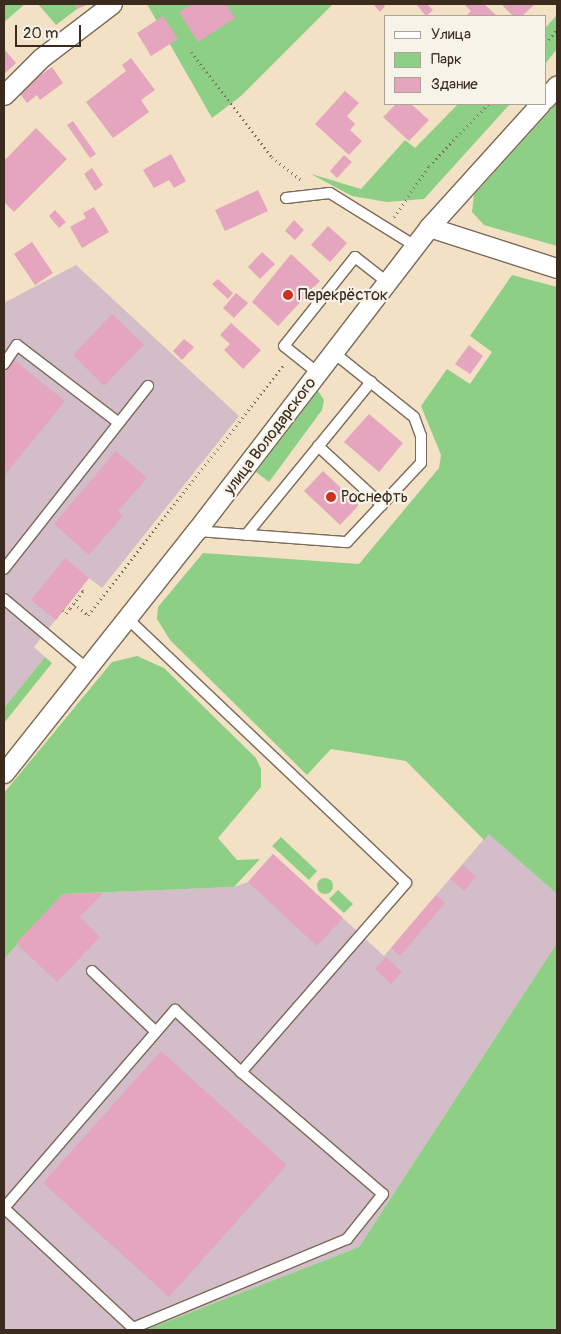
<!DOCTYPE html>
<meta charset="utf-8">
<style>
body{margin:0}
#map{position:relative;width:561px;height:1334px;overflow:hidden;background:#f2e1c4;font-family:Pangolin,sans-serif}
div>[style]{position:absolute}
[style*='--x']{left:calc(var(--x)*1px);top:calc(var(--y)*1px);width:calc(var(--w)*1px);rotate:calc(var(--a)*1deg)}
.industrial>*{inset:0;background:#d2bdc8}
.green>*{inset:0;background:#8ecf86}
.round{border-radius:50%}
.building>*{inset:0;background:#e5a5be}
.path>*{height:3px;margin-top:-1.5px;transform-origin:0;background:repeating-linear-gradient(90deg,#7b6a58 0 1px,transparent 0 5px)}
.roads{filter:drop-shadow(1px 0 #7b6a58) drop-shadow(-1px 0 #7b6a58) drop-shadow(0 1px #7b6a58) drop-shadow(0 -1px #7b6a58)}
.lane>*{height:10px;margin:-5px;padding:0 5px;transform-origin:5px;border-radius:5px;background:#fff}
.street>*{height:19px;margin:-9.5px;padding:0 9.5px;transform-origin:9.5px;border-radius:9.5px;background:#fff}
.dots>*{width:14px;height:14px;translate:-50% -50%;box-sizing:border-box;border:2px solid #f7f3e8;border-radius:50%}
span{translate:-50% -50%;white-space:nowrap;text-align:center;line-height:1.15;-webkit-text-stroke:4.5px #f7f3e8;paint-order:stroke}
.poi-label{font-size:16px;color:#3b2a1e}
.left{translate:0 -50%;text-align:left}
.street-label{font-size:16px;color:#3b2a1e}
.frame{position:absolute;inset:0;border:5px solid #3b2a1e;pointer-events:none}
.legend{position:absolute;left:384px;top:15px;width:162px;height:90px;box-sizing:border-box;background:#f7f3e8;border:1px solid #aca397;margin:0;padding:6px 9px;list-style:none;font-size:15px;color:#3b2a1e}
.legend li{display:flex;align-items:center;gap:10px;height:25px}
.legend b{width:25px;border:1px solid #aca397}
.scale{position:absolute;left:15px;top:25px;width:66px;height:22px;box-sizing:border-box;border:2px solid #3b2a1e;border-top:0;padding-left:6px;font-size:15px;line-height:18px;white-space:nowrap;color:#3b2a1e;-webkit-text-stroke:4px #f7f3e8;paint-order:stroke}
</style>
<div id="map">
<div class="industrial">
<div style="clip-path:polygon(76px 265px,239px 416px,102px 588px,89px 578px,34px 647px,45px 657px,4px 708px,4px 303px)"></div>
<div style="clip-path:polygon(489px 833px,557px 894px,557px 943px,359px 1247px,145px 1330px,4px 1330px,4px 959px,63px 894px,234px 887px,248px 882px,273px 854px,384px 956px)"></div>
</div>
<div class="green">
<div style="clip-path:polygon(4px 4px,25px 4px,4px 22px)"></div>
<div style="clip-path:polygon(38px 4px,75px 4px,77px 9px,56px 25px)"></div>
<div style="clip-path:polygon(147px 4px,333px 4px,241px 96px,212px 118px)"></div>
<div style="clip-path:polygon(557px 15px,557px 49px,545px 64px,545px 28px)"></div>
<div style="clip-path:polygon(557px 103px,557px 246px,484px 225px,472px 212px,474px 195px)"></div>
<div style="clip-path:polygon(458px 104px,510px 104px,424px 199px,387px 202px,352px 196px,311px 174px,361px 189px,405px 140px,415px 148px)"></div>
<div style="clip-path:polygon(512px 275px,557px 287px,557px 894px,489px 834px,484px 840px,406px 761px,331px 749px,307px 775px,170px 640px,157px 619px,158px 607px,203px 553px,359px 564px,439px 468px,441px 455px,421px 406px,447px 369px,470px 384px,492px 352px,470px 336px)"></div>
<div style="clip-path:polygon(318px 391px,324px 400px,322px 410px,269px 482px,256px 472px)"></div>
<div style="clip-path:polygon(137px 656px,164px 668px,256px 758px,261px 769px,261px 787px,218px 838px,237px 860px,260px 859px,234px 887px,63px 894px,4px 959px,4px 793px,112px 662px)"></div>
<div style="clip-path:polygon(45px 657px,52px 663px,4px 723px,4px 708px)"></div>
<div style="clip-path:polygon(281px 837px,317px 871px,309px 880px,272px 846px)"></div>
<div class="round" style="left:317px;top:878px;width:16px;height:16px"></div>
<div style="clip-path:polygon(338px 890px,353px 904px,344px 913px,329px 899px)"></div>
<div style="clip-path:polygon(557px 943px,557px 1330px,145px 1330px,359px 1247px)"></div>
</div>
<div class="building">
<div style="clip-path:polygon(75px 4px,89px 4px,77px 9px)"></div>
<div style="clip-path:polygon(192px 4px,226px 4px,235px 18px,198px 42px,179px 12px)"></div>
<div style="clip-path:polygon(373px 4px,383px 4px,385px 6px,380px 12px)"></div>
<div style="clip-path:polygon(416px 4px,427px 4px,433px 10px,426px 16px)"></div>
<div style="clip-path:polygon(464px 4px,484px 4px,497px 16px,466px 16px,471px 11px)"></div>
<div style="clip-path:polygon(501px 4px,535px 4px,522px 16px,513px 16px)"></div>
<div style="clip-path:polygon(163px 16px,178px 39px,151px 56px,137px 33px)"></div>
<div style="clip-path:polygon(4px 49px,16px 63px,4px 74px)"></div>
<div style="clip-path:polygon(131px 58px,155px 90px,141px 100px,149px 112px,113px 138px,86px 102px,126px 71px,122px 65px)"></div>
<div style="clip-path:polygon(52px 67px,63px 83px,40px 100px,37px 95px,27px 103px,18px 91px)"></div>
<div style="clip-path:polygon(345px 91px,359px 103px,347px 116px,355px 124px,350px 130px,362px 141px,349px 155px,315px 124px)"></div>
<div style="clip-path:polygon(396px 104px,411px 104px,429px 120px,409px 141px,383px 117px)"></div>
<div style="clip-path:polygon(73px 121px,96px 154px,90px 158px,67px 125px)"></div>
<div style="clip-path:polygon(36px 128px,67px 159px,14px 212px,4px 202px,4px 161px)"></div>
<div style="clip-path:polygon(171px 154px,186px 181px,174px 188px,169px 180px,154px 188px,143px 170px)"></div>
<div style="clip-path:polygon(344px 155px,352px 162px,337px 178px,330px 171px)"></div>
<div style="clip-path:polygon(92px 168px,103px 185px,95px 191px,84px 174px)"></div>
<div style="clip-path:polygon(258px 190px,268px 211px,225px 231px,215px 210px)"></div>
<div style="clip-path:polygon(94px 207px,109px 232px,82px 248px,70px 227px,86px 218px,83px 213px)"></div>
<div style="clip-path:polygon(55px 210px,66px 222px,59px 228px,49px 216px)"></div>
<div style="clip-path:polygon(294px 220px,304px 230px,295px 240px,285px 231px)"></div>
<div style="clip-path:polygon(328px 226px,347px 243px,330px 262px,311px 245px)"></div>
<div style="clip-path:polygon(32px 242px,53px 273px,35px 285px,14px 254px)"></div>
<div style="clip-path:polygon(262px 252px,275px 264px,260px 279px,248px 267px)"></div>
<div style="clip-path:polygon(291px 254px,320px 281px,278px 326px,252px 302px)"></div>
<div style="clip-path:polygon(218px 279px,233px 293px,228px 299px,212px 284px)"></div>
<div style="clip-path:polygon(236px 293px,248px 303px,234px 318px,223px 308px)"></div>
<div style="clip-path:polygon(112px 314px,144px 345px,104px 386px,73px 355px)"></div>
<div style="clip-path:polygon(231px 323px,261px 350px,243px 369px,224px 350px,230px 344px,220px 335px)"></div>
<div style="clip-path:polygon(184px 339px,194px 347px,182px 360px,173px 351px)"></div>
<div style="clip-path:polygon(469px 345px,483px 356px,470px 374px,455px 364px)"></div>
<div style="clip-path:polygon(14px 360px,65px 401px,4px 476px,4px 373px)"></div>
<div style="clip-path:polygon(369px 414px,403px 443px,379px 472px,344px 442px)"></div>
<div style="clip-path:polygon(116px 451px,147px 478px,118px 511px,123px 516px,89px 555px,54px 524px)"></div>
<div style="clip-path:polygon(323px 471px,359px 505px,340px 525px,304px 491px)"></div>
<div style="clip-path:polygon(65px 558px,89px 578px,56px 620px,31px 600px)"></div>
<div style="clip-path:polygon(273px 854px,343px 918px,317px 946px,248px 882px)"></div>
<div style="clip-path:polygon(463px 865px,476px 877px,464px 891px,450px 879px)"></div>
<div style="clip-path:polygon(103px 893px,80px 917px,100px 937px,57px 982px,16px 943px,63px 894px)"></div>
<div style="clip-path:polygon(436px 895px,445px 903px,400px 956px,391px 948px)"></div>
<div style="clip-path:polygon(386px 957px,402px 972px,391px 984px,375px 969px)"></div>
<div style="clip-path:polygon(161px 1051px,287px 1165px,169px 1297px,43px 1183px)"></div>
</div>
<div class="path">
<div style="--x:545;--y:43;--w:18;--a:-47"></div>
<div style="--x:191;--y:52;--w:133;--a:52.4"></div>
<div style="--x:272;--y:157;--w:37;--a:38"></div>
<div style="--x:394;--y:217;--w:62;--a:-55.5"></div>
<div style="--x:429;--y:166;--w:86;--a:-46.4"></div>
<div style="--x:74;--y:603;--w:18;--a:41"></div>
<div style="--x:88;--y:615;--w:318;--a:-52"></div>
<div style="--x:63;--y:610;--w:4;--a:45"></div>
<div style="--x:66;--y:613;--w:6;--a:-51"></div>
<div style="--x:70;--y:608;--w:21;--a:-53"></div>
<div style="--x:83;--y:591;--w:4;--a:-146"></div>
</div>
<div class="roads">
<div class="lane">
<div style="--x:286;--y:198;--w:44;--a:-6.5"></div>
<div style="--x:330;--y:193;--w:100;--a:31.9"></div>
<div style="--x:4;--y:364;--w:23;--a:-56"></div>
<div style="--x:17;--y:345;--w:128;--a:37.4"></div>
<div style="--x:318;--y:373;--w:43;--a:-141.5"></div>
<div style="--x:284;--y:346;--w:114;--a:-51.4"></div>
<div style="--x:355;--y:257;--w:41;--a:38"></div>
<div style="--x:318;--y:446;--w:87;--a:42.7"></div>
<div style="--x:196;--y:531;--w:151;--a:4.2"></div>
<div style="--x:347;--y:542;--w:108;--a:-46.9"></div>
<div style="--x:421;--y:463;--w:27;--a:-90"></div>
<div style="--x:421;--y:436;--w:20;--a:-110"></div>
<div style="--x:414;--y:417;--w:104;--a:-141.3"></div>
<div style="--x:246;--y:535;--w:198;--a:-50.8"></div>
<div style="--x:4;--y:569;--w:233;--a:-51.8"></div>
<div style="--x:4;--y:599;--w:107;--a:40.1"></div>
<div style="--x:128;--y:619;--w:383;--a:43.5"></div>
<div style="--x:406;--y:883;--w:251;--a:131.1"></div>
<div style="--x:92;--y:971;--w:88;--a:43.6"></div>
<div style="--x:4;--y:1208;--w:262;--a:-49.2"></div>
<div style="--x:175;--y:1010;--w:91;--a:43.2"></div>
<div style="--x:241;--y:1072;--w:187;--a:40.7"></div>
<div style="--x:383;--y:1194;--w:58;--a:128.7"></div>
<div style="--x:347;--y:1239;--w:232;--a:157.4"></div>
<div style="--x:133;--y:1328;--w:176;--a:-137.1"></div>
</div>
<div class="street">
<div style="--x:4;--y:95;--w:52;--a:-45"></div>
<div style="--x:41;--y:58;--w:89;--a:-37.3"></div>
<div style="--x:545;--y:99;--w:18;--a:-49"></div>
<div style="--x:429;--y:227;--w:134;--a:17.8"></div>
<div style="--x:4;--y:773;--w:309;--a:-51.6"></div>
<div style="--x:196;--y:531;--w:383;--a:-52.5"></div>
<div style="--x:429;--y:227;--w:166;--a:-47.9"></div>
</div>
</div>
<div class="dots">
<div style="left:288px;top:295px;background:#c8321e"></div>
<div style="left:331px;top:497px;background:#c8321e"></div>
</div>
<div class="poi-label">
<span class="left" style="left:298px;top:295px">Перекрёсток</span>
<span class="left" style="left:341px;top:497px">Роснефть</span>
</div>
<div class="street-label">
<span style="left:270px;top:436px;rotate:-53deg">улица Володарского</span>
</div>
<div class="frame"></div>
<ul class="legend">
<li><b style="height:6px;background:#fff"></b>Улица</li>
<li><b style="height:14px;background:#8ecf86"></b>Парк</li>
<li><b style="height:14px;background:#e5a5be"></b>Здание</li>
</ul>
<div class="scale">20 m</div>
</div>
